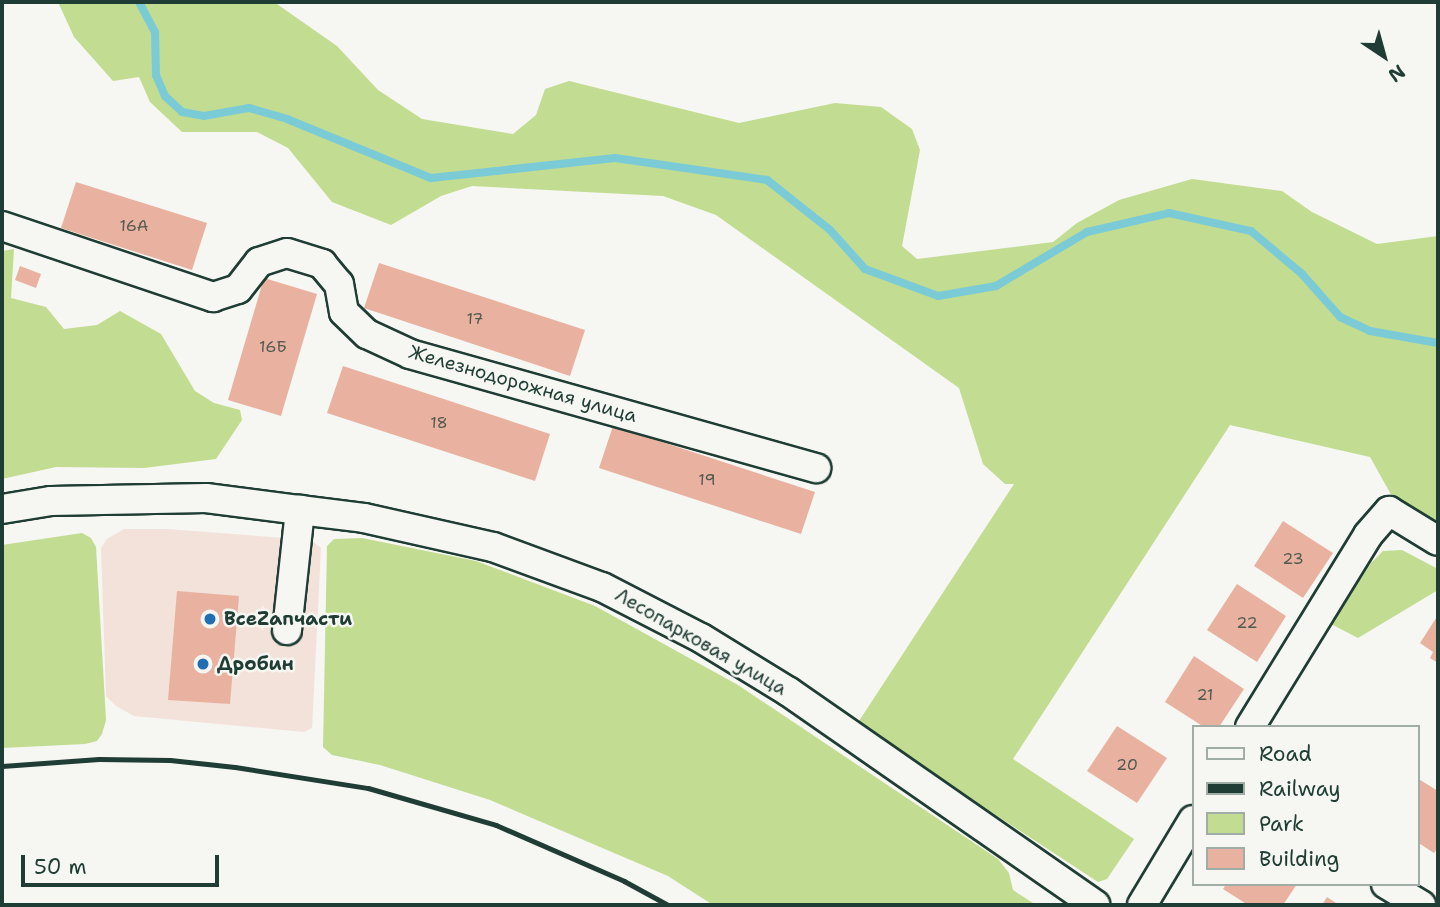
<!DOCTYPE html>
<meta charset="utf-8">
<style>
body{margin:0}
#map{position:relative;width:1440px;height:907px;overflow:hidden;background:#f6f6f2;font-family:"Shantell Sans",sans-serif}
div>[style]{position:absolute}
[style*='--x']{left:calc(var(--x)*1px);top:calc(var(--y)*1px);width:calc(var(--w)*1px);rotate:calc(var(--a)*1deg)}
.built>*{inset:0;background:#f2e2d9}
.green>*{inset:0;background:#c2dc92}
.stream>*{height:8px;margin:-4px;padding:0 4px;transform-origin:4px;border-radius:4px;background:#7bcbd6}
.building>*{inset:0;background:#e9b2a0}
.roads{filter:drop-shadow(2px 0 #1f3d34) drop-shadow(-2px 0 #1f3d34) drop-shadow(0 2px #1f3d34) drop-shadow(0 -2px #1f3d34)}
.minor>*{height:28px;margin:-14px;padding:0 14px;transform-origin:14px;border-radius:14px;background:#f6f6f2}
.rail>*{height:5px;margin:-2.5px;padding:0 2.5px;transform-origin:2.5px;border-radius:2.5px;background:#1f3d34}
.dots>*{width:19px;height:19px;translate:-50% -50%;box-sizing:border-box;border:4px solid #f6f6f2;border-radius:50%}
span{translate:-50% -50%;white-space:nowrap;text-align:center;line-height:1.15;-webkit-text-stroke:5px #f6f6f2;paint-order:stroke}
.number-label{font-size:16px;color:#525a4f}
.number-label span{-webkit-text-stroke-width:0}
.street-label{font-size:19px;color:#1f3d34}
.poi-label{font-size:19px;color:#1f3d34;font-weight:700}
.left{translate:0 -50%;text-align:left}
.frame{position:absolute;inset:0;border:4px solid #1f3d34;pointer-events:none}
.legend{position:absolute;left:1192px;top:725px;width:228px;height:161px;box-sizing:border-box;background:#f6f6f2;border:2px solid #a0aca6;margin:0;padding:9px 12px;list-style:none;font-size:21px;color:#1f3d34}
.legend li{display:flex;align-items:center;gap:14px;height:35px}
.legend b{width:35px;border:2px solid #a0aca6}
.north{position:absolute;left:1349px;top:21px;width:70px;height:70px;-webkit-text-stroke:5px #f6f6f2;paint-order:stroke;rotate:144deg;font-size:19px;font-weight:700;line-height:28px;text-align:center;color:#1f3d34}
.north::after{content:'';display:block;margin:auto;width:24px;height:32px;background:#1f3d34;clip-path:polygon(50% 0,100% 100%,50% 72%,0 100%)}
.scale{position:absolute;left:21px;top:855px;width:198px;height:32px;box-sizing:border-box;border:4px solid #1f3d34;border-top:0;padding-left:9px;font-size:21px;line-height:24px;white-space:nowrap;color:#1f3d34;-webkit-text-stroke:5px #f6f6f2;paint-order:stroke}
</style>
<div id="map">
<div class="built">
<div style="clip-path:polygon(124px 529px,167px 529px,311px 540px,321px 548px,312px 728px,304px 732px,134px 716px,116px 706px,106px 696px,101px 548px,107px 539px)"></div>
</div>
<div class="green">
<div style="clip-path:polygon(58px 2px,274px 2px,337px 46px,378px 90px,422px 119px,513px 134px,536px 115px,545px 89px,569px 81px,739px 123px,835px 103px,881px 107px,912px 129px,920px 150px,902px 246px,917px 259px,1053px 242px,1077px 223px,1119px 200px,1192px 179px,1282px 191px,1312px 212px,1377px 244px,1438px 236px,1438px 526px,1393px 498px,1370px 457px,1230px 425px,1013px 759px,1134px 839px,1107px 879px,1098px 882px,857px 724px,1014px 484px,1005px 484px,983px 464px,959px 388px,716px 215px,663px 196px,472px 186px,441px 196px,391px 225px,332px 202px,288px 148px,257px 132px,182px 132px,150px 102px,139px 77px,113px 81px,74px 37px)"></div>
<div style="clip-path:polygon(14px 249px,11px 298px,46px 307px,64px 329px,97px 325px,120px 311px,161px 334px,195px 391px,214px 403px,240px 410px,242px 420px,216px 459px,144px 468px,56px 467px,2px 479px,2px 251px)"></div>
<div style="clip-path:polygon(82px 533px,91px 538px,96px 547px,106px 720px,102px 734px,97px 741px,85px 744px,2px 748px,2px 545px)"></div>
<div style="clip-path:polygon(362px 538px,476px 561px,595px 606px,738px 685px,998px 859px,1009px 873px,1013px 890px,1036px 905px,713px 905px,668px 876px,490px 800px,380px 765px,332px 755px,323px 747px,327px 546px,334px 539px)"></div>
<div style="clip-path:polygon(1402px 550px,1438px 569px,1438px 590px,1358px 638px,1331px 624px,1371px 563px,1383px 551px)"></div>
</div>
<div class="stream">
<div style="--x:139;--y:2;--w:34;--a:62"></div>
<div style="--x:155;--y:32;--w:43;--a:88.7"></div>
<div style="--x:156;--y:75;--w:23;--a:67"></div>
<div style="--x:165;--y:96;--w:23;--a:43"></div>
<div style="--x:182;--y:112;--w:22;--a:10"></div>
<div style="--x:204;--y:116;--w:46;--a:-10.1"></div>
<div style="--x:249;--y:108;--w:40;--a:16"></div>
<div style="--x:287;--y:119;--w:156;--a:22.3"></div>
<div style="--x:431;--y:178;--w:185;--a:-6.2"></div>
<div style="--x:615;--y:158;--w:154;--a:8.2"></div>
<div style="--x:767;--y:180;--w:80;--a:38.4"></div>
<div style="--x:830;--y:230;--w:52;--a:48.1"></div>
<div style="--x:865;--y:269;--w:78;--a:20.3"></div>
<div style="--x:938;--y:296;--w:59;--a:-9.8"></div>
<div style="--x:996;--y:286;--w:106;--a:-30.7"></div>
<div style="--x:1087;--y:232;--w:84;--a:-13"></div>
<div style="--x:1169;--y:213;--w:84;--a:12.4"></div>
<div style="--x:1251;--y:231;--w:67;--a:40.1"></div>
<div style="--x:1302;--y:274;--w:57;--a:48.5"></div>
<div style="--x:1340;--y:317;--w:33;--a:25"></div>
<div style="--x:1370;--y:331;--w:69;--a:10"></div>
</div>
<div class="building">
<div style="clip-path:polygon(76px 182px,207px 223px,192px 270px,61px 228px)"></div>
<div style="clip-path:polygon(379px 263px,585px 330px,570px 376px,364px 308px)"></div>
<div style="clip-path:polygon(20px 266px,41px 274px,36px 288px,15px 280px)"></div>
<div style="clip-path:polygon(264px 278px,317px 294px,281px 416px,228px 400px)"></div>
<div style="clip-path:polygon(343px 366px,550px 434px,535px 481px,327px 413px)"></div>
<div style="clip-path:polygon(613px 426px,815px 492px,801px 534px,599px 468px)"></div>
<div style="clip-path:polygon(1283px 521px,1333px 553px,1303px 598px,1254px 566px)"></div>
<div style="clip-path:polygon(1237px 584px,1286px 616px,1257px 662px,1207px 630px)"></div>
<div style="clip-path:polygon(177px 591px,239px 596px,230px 704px,168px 700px)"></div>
<div style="clip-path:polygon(1438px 615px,1438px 663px,1430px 658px,1433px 652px,1420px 643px)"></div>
<div style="clip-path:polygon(1194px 656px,1244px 689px,1219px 727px,1204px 727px,1165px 702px)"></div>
<div style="clip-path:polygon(1117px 726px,1167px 758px,1137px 803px,1087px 771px)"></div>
<div style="clip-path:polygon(1417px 778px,1438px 791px,1438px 847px,1434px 853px,1417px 842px)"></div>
<div style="clip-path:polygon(1226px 884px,1297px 884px,1283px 905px,1248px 905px,1223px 889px)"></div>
<div style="clip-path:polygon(1327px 897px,1339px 905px,1322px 905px)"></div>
</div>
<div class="roads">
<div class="minor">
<div style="--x:2;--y:226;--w:223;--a:18.6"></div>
<div style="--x:213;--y:297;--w:26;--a:-18"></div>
<div style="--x:238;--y:289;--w:34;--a:-52"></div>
<div style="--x:259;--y:262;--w:29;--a:-18"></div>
<div style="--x:287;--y:253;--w:37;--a:17"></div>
<div style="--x:322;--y:264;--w:26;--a:50"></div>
<div style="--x:339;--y:284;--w:28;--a:80"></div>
<div style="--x:344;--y:312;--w:32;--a:44"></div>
<div style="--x:367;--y:334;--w:47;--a:24.9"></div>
<div style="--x:410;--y:354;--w:422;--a:15.7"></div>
<div style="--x:2;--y:509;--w:50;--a:-9.3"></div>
<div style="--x:51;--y:501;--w:155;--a:-1.1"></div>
<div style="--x:206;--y:498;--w:95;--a:7.3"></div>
<div style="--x:300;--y:510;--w:64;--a:7.1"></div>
<div style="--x:364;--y:518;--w:132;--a:12.7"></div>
<div style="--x:493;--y:547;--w:116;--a:20.2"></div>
<div style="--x:602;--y:587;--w:111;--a:27.3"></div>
<div style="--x:701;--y:638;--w:103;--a:31.5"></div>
<div style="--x:789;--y:692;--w:373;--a:34.8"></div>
<div style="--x:287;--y:630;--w:121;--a:-83.8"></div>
<div style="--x:1250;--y:727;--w:225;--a:-58.4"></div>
<div style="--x:1368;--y:535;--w:32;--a:-49"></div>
<div style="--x:1389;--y:511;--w:57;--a:31.5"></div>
<div style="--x:1386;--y:884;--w:41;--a:31"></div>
<div style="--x:1142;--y:905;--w:99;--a:-59"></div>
</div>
</div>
<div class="rail">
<div style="--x:2;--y:766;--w:97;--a:-4.1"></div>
<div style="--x:99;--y:759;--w:71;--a:0.8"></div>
<div style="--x:170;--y:760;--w:65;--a:6.1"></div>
<div style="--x:235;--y:767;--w:135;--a:9"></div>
<div style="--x:368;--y:788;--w:133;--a:16.1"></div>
<div style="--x:496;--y:825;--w:140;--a:23.6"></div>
<div style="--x:624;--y:881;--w:50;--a:28.6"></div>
</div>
<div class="dots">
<div style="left:210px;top:619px;background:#1f6fb2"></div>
<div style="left:203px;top:664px;background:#1f6fb2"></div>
</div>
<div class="number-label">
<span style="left:134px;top:226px">16А</span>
<span style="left:475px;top:319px">17</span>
<span style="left:273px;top:347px">16Б</span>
<span style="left:439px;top:423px">18</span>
<span style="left:707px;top:480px">19</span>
<span style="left:1293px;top:559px">23</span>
<span style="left:1247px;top:623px">22</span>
<span style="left:1205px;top:695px">21</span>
<span style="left:1127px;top:765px">20</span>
</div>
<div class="street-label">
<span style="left:523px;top:384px;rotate:16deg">Железнодорожная улица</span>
<span style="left:701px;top:642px;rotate:30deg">Лесопарковая улица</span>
</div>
<div class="poi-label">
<span class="left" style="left:224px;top:619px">ВсеZапчасти</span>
<span class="left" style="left:217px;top:664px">Дробин</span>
</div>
<div class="frame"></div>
<ul class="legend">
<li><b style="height:9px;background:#f6f6f2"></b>Road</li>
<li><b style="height:9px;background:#1f3d34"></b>Railway</li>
<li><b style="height:19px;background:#c2dc92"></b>Park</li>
<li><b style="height:19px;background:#e9b2a0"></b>Building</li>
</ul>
<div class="north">N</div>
<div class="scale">50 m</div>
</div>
